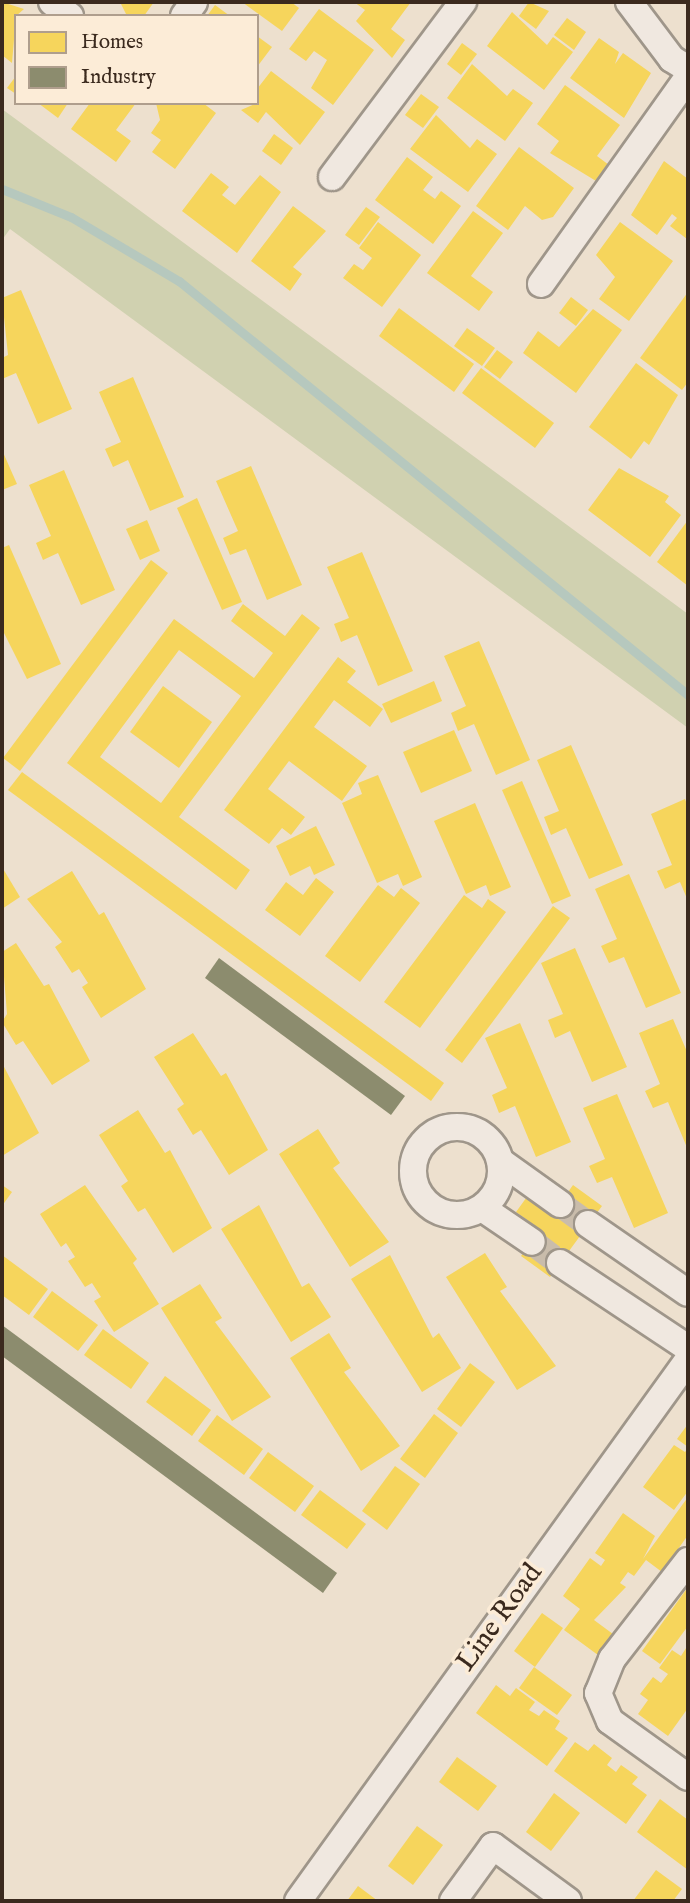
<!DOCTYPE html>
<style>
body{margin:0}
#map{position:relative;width:690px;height:1903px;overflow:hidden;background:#ede0ce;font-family:"IM FELL English",serif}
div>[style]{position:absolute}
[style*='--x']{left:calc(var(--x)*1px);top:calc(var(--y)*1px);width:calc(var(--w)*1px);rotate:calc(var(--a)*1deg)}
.green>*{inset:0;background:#d0d1b0}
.homes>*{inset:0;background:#f6d55c}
.industry>*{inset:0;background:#8c8c6e}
.stream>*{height:9px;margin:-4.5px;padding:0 4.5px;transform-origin:4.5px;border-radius:4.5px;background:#b6c8be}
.minor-tunnel>*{height:26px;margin-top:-13px;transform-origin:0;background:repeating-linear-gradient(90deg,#c9bcab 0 26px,transparent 0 39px)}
.roads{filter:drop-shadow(2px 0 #9f968a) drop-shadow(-2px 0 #9f968a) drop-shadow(0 2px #9f968a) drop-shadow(0 -2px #9f968a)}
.minor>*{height:26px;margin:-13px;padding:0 13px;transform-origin:13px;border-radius:13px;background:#f0e8e0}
.minor>.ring{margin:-13px;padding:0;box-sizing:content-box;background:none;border:26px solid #f0e8e0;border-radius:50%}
span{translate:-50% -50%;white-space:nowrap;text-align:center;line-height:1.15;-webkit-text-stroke:7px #fcecd7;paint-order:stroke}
.street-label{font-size:28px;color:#3b2a1e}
.frame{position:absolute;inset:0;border:4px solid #3b2a1e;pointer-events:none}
.legend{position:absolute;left:14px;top:14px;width:245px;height:91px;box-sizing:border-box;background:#fcecd7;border:2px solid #af9e8d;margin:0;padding:9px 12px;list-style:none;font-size:21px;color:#3b2a1e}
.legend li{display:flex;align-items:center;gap:14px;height:35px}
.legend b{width:35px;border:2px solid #af9e8d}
</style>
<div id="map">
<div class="green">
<div style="clip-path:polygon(2px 109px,688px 614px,688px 728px,10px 229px,2px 240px)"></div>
</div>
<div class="homes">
<div style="clip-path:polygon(2px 2px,24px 9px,16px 16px,12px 63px,2px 55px)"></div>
<div style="clip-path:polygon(120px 2px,154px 2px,144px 16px,127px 16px)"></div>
<div style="clip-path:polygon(242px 2px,291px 2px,299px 8px,282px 31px)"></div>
<div style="clip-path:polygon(354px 2px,411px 2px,391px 29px,405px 40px,392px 58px,356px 21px,365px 10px)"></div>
<div style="clip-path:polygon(529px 2px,549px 11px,536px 29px,519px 16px)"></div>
<div style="clip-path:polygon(215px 5px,230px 16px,207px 16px)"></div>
<div style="clip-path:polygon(319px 9px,374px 50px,333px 105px,311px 88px,327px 60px,314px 51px,306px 61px,289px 49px)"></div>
<div style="clip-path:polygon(512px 12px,547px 45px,553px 37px,573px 52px,544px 90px,487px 46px)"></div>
<div style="clip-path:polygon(567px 18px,586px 32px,574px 50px,554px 35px)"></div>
<div style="clip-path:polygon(257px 36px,272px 47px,257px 67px)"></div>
<div style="clip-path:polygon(599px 38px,619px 52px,615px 64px,623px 53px,651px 73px,624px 118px,570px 78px)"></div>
<div style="clip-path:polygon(462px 43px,477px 54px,461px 75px,447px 64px)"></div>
<div style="clip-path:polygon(472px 64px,507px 96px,513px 89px,533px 103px,505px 141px,447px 98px)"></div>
<div style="clip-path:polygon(271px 71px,325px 112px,300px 145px,266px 112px,258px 123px,241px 110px,257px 103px,257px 89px)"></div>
<div style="clip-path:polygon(16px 76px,16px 94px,7px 88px)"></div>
<div style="clip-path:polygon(565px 85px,620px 125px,597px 156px,609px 165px,596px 181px,550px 153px,559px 141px,537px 124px)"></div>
<div style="clip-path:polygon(421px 94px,439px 107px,423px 128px,405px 115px)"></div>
<div style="clip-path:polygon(38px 103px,68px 103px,58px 118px)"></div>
<div style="clip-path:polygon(90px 103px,136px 103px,116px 130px,131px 141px,116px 162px,71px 129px)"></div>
<div style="clip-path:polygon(156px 103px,203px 103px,216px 113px,175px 169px,152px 152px,161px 140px,151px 133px,160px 120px)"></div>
<div style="clip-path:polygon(436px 115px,470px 148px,477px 139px,497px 154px,468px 192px,410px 149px)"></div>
<div style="clip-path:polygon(274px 134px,293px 148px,281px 165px,262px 151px)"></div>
<div style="clip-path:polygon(519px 147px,574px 188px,553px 217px,542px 220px,525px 206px,508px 230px,476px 206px)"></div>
<div style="clip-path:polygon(407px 157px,433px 177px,423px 190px,435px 199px,441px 191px,461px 206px,433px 244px,375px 200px)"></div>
<div style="clip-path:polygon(664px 161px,688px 179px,687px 239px,670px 226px,677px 218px,672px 214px,657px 235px,631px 215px)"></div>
<div style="clip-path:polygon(211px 173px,229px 187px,222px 195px,235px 205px,260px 175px,281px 192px,237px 253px,182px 211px)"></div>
<div style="clip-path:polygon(293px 206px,326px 231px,293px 267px,302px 274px,290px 291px,251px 261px)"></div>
<div style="clip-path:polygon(366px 207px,380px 217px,359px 245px,345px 235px)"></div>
<div style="clip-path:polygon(473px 211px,503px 233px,471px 276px,493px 292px,479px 311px,427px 273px)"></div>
<div style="clip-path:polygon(378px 222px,421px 255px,382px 307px,343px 278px,354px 264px,363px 270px,372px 258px,359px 248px)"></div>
<div style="clip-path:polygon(620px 222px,673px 261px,629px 321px,599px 299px,615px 277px,596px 255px)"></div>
<div style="clip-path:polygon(21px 290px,72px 409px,38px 424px,16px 373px,2px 379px,2px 358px,8px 355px,2px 298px)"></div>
<div style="clip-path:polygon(688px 292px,688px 382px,682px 390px,640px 358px)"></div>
<div style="clip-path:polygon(571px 297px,588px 310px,576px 326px,559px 313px)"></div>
<div style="clip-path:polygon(399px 308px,474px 364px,454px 392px,379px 336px)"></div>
<div style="clip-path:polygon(593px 309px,622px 330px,576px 393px,523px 353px,538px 331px,559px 347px)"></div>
<div style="clip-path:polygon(467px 328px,495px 348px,482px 366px,454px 346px)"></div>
<div style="clip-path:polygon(497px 350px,513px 362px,500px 379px,484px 367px)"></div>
<div style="clip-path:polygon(636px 363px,678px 395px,649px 445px,644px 441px,631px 459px,589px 427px)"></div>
<div style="clip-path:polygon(481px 368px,554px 423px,535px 448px,462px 393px)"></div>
<div style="clip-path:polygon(133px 377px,184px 497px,150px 511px,128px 460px,113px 467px,105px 449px,121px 442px,99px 392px)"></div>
<div style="clip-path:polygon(2px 450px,17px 484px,2px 490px)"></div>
<div style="clip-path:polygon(251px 466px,302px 585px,267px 600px,246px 549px,230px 555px,223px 538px,238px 531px,216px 481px)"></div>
<div style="clip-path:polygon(619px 468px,669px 496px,665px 502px,681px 515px,650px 557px,588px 510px)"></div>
<div style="clip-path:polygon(64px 470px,115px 590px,81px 605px,58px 553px,43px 560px,36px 543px,51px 536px,29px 485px)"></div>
<div style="clip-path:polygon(197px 498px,242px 602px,222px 610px,177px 508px)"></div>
<div style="clip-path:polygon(147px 520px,160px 551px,140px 560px,126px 529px)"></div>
<div style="clip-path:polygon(688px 520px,688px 586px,657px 562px)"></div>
<div style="clip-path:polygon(9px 545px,61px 664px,27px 679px,2px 629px,2px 548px)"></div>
<div style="clip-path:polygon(362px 552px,413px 671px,378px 686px,357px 635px,341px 642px,334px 624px,349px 618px,327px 567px)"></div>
<div style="clip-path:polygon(151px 560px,168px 573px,20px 771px,3px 758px)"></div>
<div style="clip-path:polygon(evenodd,243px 604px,285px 636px,302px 614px,320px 628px,179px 817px,250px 870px,236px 890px,67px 763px,174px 619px,254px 678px,273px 653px,231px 621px,243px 604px,179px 650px,241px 696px,161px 803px,100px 757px,179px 650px)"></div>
<div style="clip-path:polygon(479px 641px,530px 760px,496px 775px,474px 724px,458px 731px,451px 713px,466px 706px,444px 656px)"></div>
<div style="clip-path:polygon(338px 657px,356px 671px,347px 682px,383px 709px,370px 727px,334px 700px,314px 727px,367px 766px,342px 801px,289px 761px,268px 789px,305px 817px,291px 835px,282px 828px,269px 844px,224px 810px)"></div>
<div style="clip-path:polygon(434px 681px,442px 701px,391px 723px,382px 704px)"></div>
<div style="clip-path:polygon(163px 686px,212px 722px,179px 768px,130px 732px)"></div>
<div style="clip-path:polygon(454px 730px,472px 771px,421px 793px,403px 752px)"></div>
<div style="clip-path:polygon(571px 745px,623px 865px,589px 879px,566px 828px,551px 835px,544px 817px,559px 811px,537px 760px)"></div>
<div style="clip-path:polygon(22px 772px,444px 1083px,431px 1101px,8px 790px)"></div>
<div style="clip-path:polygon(378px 775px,422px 877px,403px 886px,398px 874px,377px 883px,342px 803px,362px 794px,358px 783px)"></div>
<div style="clip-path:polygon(522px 781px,571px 896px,552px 904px,502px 790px)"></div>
<div style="clip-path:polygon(685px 799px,688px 807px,688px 901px,680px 882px,665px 889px,657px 871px,672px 865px,651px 814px)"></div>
<div style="clip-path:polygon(475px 803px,511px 887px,490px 896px,486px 885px,466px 894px,434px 821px)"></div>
<div style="clip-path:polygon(316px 826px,335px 865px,314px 875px,310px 866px,290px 876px,276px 846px)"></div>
<div style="clip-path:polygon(2px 867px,20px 897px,2px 909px)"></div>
<div style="clip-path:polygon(72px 871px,99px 915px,104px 912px,146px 989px,101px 1018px,82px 987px,88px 983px,79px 969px,72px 973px,55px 947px,62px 942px,27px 899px)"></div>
<div style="clip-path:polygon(629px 874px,681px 993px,646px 1008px,624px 957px,609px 963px,601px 946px,617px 939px,595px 889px)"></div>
<div style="clip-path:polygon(316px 878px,334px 892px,300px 936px,265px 910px,286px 882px,303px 895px)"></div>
<div style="clip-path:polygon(378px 885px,394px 897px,401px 888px,420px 903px,360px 982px,325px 956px)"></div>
<div style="clip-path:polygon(464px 895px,482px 908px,488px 899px,506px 912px,420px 1028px,384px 1002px)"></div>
<div style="clip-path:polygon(553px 906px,570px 918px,462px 1063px,445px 1050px)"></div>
<div style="clip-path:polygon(16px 943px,44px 986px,49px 984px,90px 1061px,52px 1085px,23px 1041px,16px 1045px,2px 1022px,7px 1014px,2px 952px)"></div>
<div style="clip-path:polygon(575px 948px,627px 1067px,592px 1082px,570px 1031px,555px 1038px,548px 1020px,563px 1014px,541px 963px)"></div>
<div style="clip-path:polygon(673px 1019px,688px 1054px,688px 1150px,668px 1102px,653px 1108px,645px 1091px,660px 1084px,639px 1033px)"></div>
<div style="clip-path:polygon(520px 1023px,571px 1142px,536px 1157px,515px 1106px,499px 1113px,492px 1095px,507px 1088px,485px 1038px)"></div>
<div style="clip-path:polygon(193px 1033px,221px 1076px,226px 1073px,268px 1150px,229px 1175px,201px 1130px,193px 1135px,177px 1109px,184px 1104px,154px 1057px)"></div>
<div style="clip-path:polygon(2px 1063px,39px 1133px,2px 1156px)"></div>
<div style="clip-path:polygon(617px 1094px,668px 1213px,634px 1228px,612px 1177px,597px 1183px,589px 1166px,605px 1159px,583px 1108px)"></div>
<div style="clip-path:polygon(138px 1110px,165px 1153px,170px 1150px,212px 1228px,173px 1253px,145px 1208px,138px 1212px,121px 1186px,128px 1181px,99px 1135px)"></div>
<div style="clip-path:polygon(318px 1129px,340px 1163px,333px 1168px,389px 1242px,350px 1267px,279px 1154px)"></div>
<div style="clip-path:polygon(2px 1185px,12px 1192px,2px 1206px)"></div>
<div style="clip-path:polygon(85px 1185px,137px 1259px,133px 1263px,159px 1304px,114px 1332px,94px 1301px,101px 1297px,92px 1283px,85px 1287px,68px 1261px,75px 1257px,66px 1243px,61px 1247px,40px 1214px)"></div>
<div style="clip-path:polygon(573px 1185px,602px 1206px,550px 1277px,521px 1256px,541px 1230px,516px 1212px,529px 1194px,554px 1212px)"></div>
<div style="clip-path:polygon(259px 1205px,302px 1287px,309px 1283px,331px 1317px,291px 1342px,221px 1229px)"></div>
<div style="clip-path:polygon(485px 1253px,507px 1287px,500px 1291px,556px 1366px,517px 1390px,446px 1277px)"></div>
<div style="clip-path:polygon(2px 1255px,48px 1289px,29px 1315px,2px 1295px)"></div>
<div style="clip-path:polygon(390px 1255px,433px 1338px,439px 1333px,461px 1368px,422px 1392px,351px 1279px)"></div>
<div style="clip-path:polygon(200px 1284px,222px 1318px,215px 1322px,271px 1397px,232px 1421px,161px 1308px)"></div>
<div style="clip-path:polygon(52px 1291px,98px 1325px,78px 1351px,33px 1317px)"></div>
<div style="clip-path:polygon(103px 1329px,149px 1363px,131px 1389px,84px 1355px)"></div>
<div style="clip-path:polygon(329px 1333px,351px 1368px,344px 1372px,400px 1446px,361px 1471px,290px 1358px)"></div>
<div style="clip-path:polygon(470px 1363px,495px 1382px,461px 1427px,437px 1409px)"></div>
<div style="clip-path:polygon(165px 1376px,211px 1410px,192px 1436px,146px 1402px)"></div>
<div style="clip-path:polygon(434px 1414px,458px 1433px,425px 1478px,400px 1459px)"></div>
<div style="clip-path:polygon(217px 1415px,263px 1449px,244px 1475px,198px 1441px)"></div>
<div style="clip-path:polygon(688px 1424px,688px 1447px,677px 1439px)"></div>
<div style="clip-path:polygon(674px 1445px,685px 1452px,688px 1448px,688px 1491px,674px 1510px,643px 1487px)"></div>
<div style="clip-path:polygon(268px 1452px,314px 1486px,295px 1512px,249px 1478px)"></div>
<div style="clip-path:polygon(395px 1466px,420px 1484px,387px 1530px,362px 1511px)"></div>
<div style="clip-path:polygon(320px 1490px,366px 1524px,347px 1549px,301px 1515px)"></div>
<div style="clip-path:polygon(688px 1497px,688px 1535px,662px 1572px,646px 1560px,634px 1576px,628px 1572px,620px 1583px,626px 1587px,594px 1620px,617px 1637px,602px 1658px,564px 1630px,580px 1609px,563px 1596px,590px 1558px,601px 1566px,605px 1560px,595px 1553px,623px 1513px,655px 1536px,643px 1559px)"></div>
<div style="clip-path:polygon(688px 1587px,688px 1626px,660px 1664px,642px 1651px)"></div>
<div style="clip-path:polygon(542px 1613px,563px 1628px,535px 1667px,514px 1651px)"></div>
<div style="clip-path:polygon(688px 1645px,688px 1708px,668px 1736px,638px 1714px,648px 1700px,640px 1694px,653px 1677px,661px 1683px,668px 1674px,659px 1668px,672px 1650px,681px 1656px)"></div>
<div style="clip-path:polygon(534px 1667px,572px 1695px,557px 1715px,519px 1688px)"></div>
<div style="clip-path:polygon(496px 1685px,510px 1696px,516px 1688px,535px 1702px,529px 1710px,539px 1716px,544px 1710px,560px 1721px,555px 1729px,568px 1738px,547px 1766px,476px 1713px)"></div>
<div style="clip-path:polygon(575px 1742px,588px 1751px,594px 1744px,612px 1758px,607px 1765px,616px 1772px,621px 1765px,638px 1777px,632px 1784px,647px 1795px,626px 1824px,554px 1771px)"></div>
<div style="clip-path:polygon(457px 1757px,497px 1786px,478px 1811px,439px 1782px)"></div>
<div style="clip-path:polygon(554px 1793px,580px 1813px,551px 1851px,526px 1832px)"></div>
<div style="clip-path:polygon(660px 1799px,688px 1820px,688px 1870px,637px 1832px)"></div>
<div style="clip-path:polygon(417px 1826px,443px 1845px,413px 1885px,388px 1866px)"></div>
<div style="clip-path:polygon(656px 1870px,682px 1889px,673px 1901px,633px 1901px)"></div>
<div style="clip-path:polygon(358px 1886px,378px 1901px,347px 1901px)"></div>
</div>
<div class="industry">
<div style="clip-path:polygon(219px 958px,405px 1096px,391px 1115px,205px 978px)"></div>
<div style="clip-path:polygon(2px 1325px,337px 1573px,323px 1593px,2px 1356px)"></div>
</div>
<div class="stream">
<div style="--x:2;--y:189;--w:74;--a:22.1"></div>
<div style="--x:71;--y:217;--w:126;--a:30.7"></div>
<div style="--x:179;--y:281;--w:656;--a:39.12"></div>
</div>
<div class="minor-tunnel">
<div style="--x:560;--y:1204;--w:34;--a:36"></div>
<div style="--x:532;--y:1242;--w:35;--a:37"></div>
</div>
<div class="roads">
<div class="minor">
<div style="--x:52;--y:2;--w:23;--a:38"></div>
<div style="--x:629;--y:2;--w:71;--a:53"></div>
<div style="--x:672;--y:59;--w:19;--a:32"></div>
<div style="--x:184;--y:16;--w:17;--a:-54"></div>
<div style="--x:332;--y:177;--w:219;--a:-53.2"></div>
<div style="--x:541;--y:284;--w:254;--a:-54.6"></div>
<div class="ring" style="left:413px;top:1127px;width:62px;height:62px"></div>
<div style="--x:500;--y:1161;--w:74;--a:35.6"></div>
<div style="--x:482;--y:1208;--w:60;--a:34.2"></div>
<div style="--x:588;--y:1224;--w:121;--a:34.6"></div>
<div style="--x:560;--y:1263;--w:154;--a:33.6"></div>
<div style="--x:688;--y:1561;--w:124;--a:127.8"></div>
<div style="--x:612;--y:1659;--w:37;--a:112"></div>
<div style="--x:598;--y:1693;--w:30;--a:67"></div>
<div style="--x:610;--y:1721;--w:96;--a:35.7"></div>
<div style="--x:298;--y:1901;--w:667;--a:-54.21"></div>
<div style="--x:453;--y:1901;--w:68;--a:-54"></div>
<div style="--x:493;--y:1846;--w:93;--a:36.3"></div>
</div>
</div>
<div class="street-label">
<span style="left:500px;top:1618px;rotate:-54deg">Line Road</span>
</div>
<div class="frame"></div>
<ul class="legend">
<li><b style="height:19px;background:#f6d55c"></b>Homes</li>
<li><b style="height:19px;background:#8c8c6e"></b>Industry</li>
</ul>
</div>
